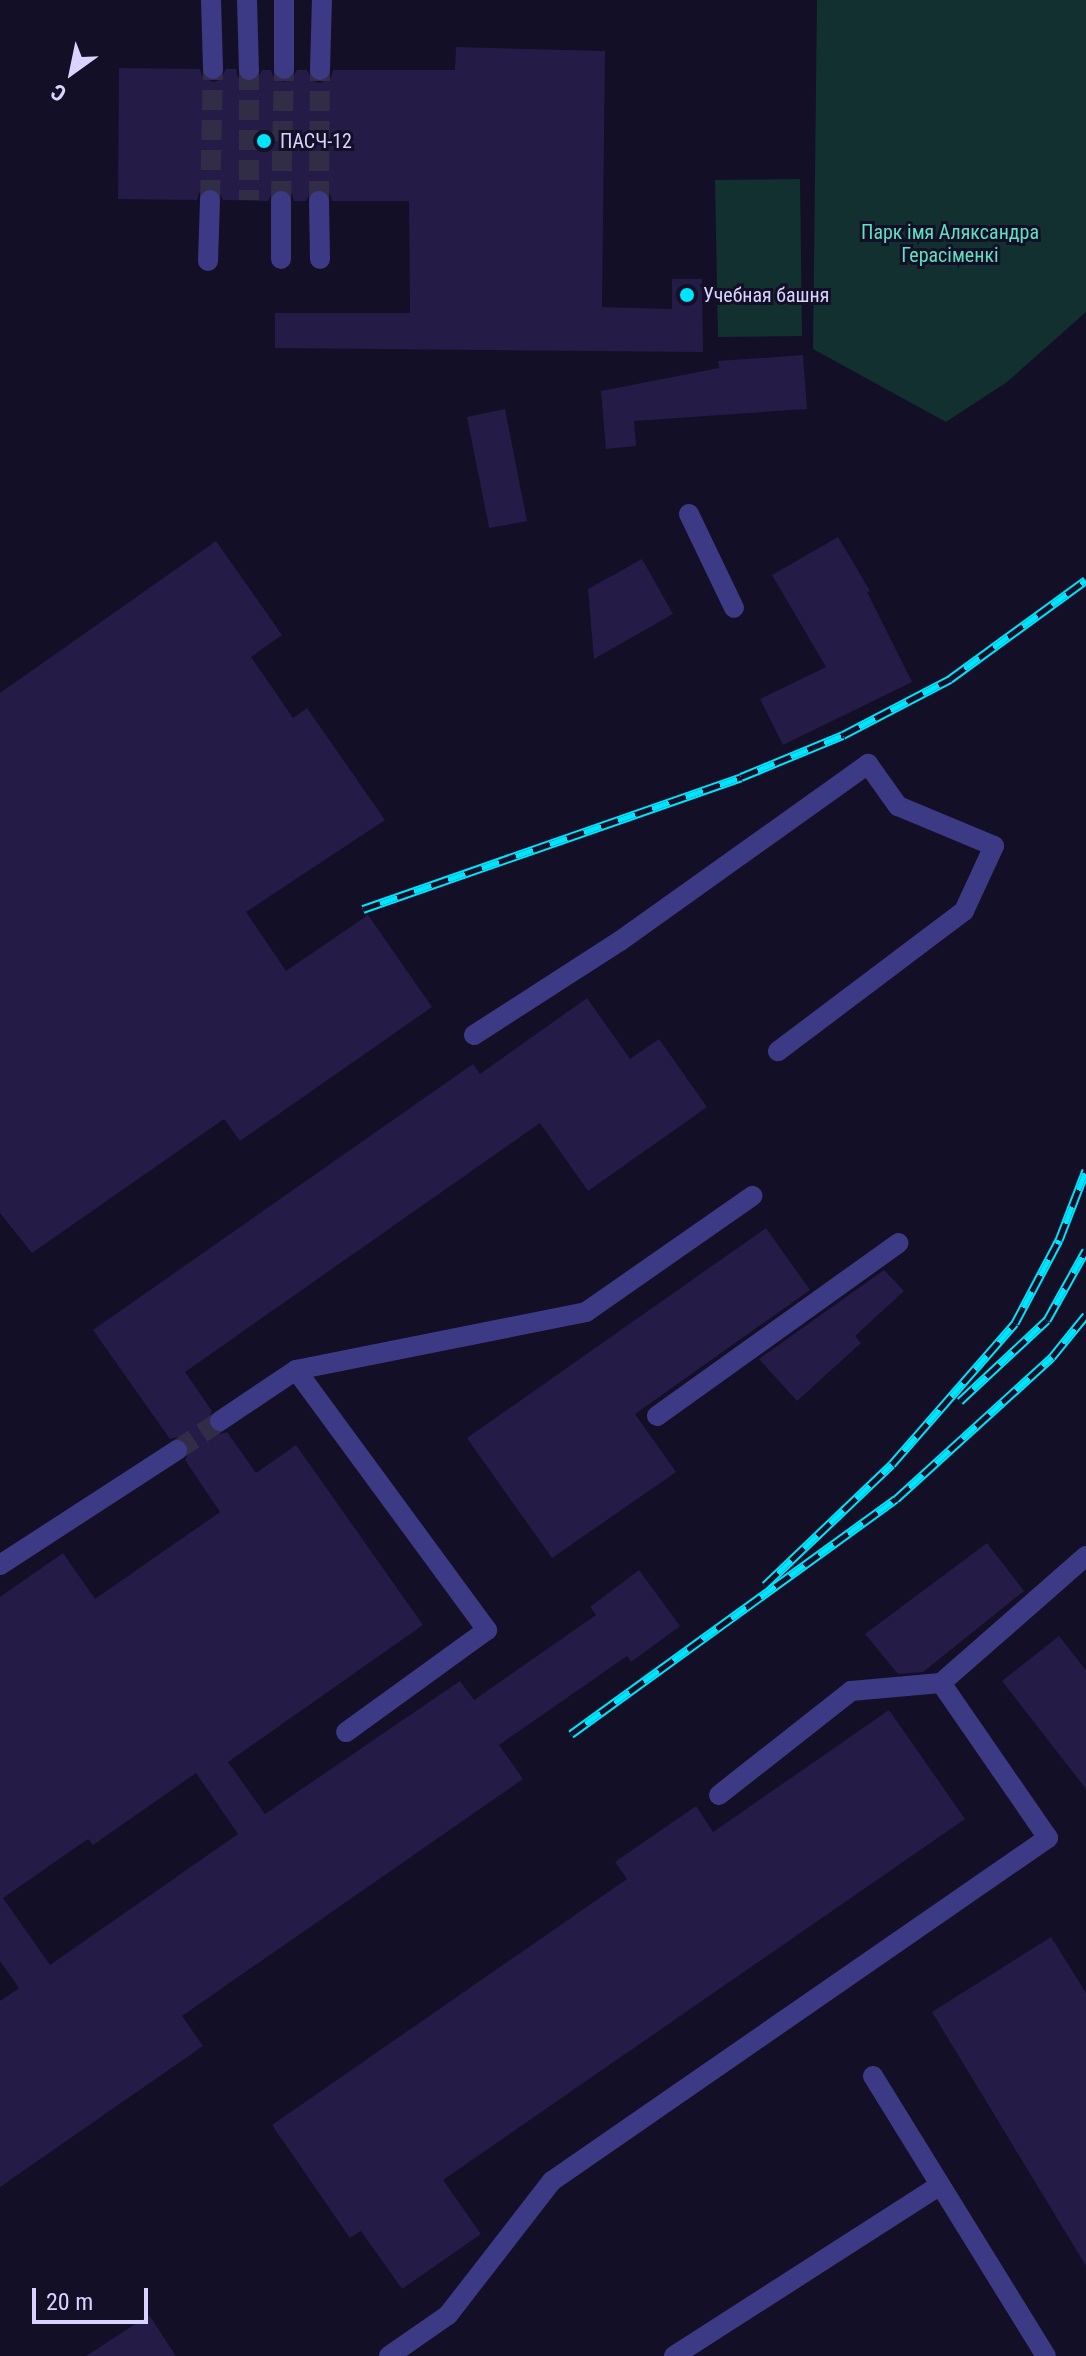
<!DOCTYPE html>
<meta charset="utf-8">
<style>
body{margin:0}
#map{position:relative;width:1086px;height:2356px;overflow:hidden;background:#130f26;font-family:"Roboto Condensed",sans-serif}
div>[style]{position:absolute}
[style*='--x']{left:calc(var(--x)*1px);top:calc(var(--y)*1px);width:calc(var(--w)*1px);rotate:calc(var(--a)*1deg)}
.green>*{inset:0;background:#12302f}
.building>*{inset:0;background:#241b47}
.minor-tunnel>*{height:20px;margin-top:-10px;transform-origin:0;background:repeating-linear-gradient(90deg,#312d47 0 20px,transparent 0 30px)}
.minor>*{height:20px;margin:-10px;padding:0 10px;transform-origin:10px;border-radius:10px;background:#3d3a85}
.rail>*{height:9px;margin-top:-4.5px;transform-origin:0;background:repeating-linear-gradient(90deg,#130f26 0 18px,#00e5ff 0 36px);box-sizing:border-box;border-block:2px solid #00e5ff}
.dots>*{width:22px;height:22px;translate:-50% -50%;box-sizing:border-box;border:4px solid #130f26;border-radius:50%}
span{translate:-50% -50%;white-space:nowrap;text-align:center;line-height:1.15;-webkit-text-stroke:6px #130f26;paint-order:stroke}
.poi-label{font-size:20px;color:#d9d4ff}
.left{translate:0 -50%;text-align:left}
.park-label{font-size:20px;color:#5fe0c0}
.north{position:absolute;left:32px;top:32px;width:80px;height:80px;-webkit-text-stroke:6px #130f26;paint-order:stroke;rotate:213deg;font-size:22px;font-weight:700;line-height:32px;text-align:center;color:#d9d4ff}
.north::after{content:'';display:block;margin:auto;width:28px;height:36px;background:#d9d4ff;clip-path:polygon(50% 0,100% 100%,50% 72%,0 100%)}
.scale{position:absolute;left:32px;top:2288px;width:116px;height:36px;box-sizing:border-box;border:4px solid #d9d4ff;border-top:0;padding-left:10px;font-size:24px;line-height:28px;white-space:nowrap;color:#d9d4ff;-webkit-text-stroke:6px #130f26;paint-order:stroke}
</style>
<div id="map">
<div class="green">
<div style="clip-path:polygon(817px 0,1086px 0,1086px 312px,1007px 382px,946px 422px,813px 349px)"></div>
<div style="clip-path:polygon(800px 179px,802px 336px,718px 337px,715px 180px)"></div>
</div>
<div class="building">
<div style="clip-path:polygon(456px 47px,605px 51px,602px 307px,672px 309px,672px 279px,702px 279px,703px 352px,275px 348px,275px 313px,410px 313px,409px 201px,332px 201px,330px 194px,320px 188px,312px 190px,306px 201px,294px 201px,292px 194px,282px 188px,274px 190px,268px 201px,223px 200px,217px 189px,210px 187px,199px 193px,197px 200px,118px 199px,119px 68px,200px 69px,202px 76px,213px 82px,220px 80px,226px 69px,236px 69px,238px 77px,249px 83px,256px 81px,262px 70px,271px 70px,273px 76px,283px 82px,291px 80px,297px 70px,307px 70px,313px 81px,320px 83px,331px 77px,333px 70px,455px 70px)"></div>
<div style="clip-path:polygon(803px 355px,807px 409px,634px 421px,636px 446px,606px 449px,601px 391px,719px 368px,718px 361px)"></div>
<div style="clip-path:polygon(505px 409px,527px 521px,489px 528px,467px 417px)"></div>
<div style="clip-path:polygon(838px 537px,870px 591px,867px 592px,912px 682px,783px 745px,760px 699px,826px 667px,772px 575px)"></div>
<div style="clip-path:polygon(216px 541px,282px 635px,251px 657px,293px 718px,307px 708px,385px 820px,246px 912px,286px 971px,368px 915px,432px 1007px,240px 1141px,224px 1119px,32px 1253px,0 1213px,0 693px)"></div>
<div style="clip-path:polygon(642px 559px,673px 614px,594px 659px,588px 589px)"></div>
<div style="clip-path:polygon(evenodd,587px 998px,630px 1059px,659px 1039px,707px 1107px,588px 1191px,540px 1123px,185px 1372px,212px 1411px,207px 1421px,210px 1429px,220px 1434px,227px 1432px,256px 1473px,296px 1445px,423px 1625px,228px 1762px,265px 1814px,460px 1681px,474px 1700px,596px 1615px,590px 1607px,639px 1570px,680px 1626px,631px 1662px,627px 1656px,499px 1745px,523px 1779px,182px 2016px,203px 2046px,0 2187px,0 2001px,19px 1988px,0 1961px,0 1597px,63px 1553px,95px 1599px,220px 1512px,185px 1460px,190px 1450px,187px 1442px,177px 1437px,170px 1439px,93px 1330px,473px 1064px,480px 1074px,587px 998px,196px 1773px,238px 1834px,50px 1965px,3px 1898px,88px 1839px,93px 1845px,196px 1773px)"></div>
<div style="clip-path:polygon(766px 1228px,810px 1290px,635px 1414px,676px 1472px,552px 1558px,467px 1438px)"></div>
<div style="clip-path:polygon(884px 1270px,904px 1291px,855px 1336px,861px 1343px,797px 1401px,759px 1359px)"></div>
<div style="clip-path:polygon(987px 1543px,1024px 1591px,923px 1672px,898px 1674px,865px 1634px)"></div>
<div style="clip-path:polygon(1059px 1636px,1086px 1670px,1086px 1789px,1002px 1681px)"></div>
<div style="clip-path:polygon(889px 1710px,965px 1819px,443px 2180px,481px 2234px,402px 2289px,361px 2231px,350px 2238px,272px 2125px,627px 1879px,615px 1862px,696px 1806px,713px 1832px)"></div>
<div style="clip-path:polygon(1051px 1937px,1086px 1993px,1086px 2266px,932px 2012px)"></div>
<div style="clip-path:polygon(149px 2315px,176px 2356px,86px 2356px)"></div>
</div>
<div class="minor-tunnel">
<div style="--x:249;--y:70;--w:130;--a:90"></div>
<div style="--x:210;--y:200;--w:131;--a:-88.7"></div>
<div style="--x:281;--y:201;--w:132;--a:-88.7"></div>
<div style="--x:319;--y:201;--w:131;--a:-89.6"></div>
<div style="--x:177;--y:1450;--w:52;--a:-34"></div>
</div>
<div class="minor">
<div style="--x:211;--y:0;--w:69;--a:88.3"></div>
<div style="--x:247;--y:0;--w:70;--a:88.4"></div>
<div style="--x:284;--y:0;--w:69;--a:90"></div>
<div style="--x:320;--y:70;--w:70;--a:-88.4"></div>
<div style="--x:319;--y:201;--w:58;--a:89"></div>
<div style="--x:281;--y:259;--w:58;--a:-90"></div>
<div style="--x:208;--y:261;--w:61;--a:-88.1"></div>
<div style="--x:689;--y:514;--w:104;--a:64.4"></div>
<div style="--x:474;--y:1035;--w:174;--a:-32.8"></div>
<div style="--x:620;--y:941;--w:305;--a:-35.5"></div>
<div style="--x:868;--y:764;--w:52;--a:54.5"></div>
<div style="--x:898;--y:806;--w:104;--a:22.6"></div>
<div style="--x:994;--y:846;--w:72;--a:114.8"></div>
<div style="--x:964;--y:911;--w:233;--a:143"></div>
<div style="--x:296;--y:1370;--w:296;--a:-11.3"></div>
<div style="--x:586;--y:1312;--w:203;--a:-34.9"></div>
<div style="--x:657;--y:1416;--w:297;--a:-35.6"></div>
<div style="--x:220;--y:1421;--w:92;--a:-33.9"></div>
<div style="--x:296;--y:1370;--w:323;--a:53.7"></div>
<div style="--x:487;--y:1630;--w:174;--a:144.1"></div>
<div style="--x:0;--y:1565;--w:211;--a:-33"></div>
<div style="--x:719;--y:1795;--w:168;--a:-38.2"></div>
<div style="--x:851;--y:1691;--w:90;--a:-5.1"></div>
<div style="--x:941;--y:1683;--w:193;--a:-41.2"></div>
<div style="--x:873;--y:2076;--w:329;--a:58.3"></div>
<div style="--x:389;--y:2356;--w:72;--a:-34.8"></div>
<div style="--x:448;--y:2315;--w:170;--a:-52.2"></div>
<div style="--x:552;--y:2181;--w:603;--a:-34.67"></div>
<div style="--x:1048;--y:1838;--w:188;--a:-124.6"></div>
<div style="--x:674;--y:2356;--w:316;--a:-32.7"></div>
</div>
<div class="rail">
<div style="--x:363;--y:909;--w:400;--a:-19.2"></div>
<div style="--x:741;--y:777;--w:110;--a:-22.4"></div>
<div style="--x:843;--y:735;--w:121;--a:-27.6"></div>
<div style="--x:950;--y:679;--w:168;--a:-36.1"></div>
<div style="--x:960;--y:1401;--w:119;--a:-43"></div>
<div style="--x:1047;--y:1320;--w:80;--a:-60.9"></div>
<div style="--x:765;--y:1585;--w:175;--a:-43.6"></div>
<div style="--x:892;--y:1464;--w:187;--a:-48.9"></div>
<div style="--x:1015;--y:1323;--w:94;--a:-62.1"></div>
<div style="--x:1059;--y:1240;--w:75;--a:-68.9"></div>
<div style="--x:571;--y:1734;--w:401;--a:-35.9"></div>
<div style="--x:896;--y:1499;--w:211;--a:-42.3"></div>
<div style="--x:1052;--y:1357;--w:54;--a:-51"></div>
</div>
<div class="dots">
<div style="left:264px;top:141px;background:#00e5ff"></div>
<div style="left:687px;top:295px;background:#00e5ff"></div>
</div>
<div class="poi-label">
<span class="left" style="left:280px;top:141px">ПАСЧ-12</span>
<span class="left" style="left:703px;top:295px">Учебная башня</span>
</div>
<div class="park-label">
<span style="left:950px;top:244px">Парк імя Аляксандра<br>Герасіменкі</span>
</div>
<div class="north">С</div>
<div class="scale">20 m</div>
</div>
